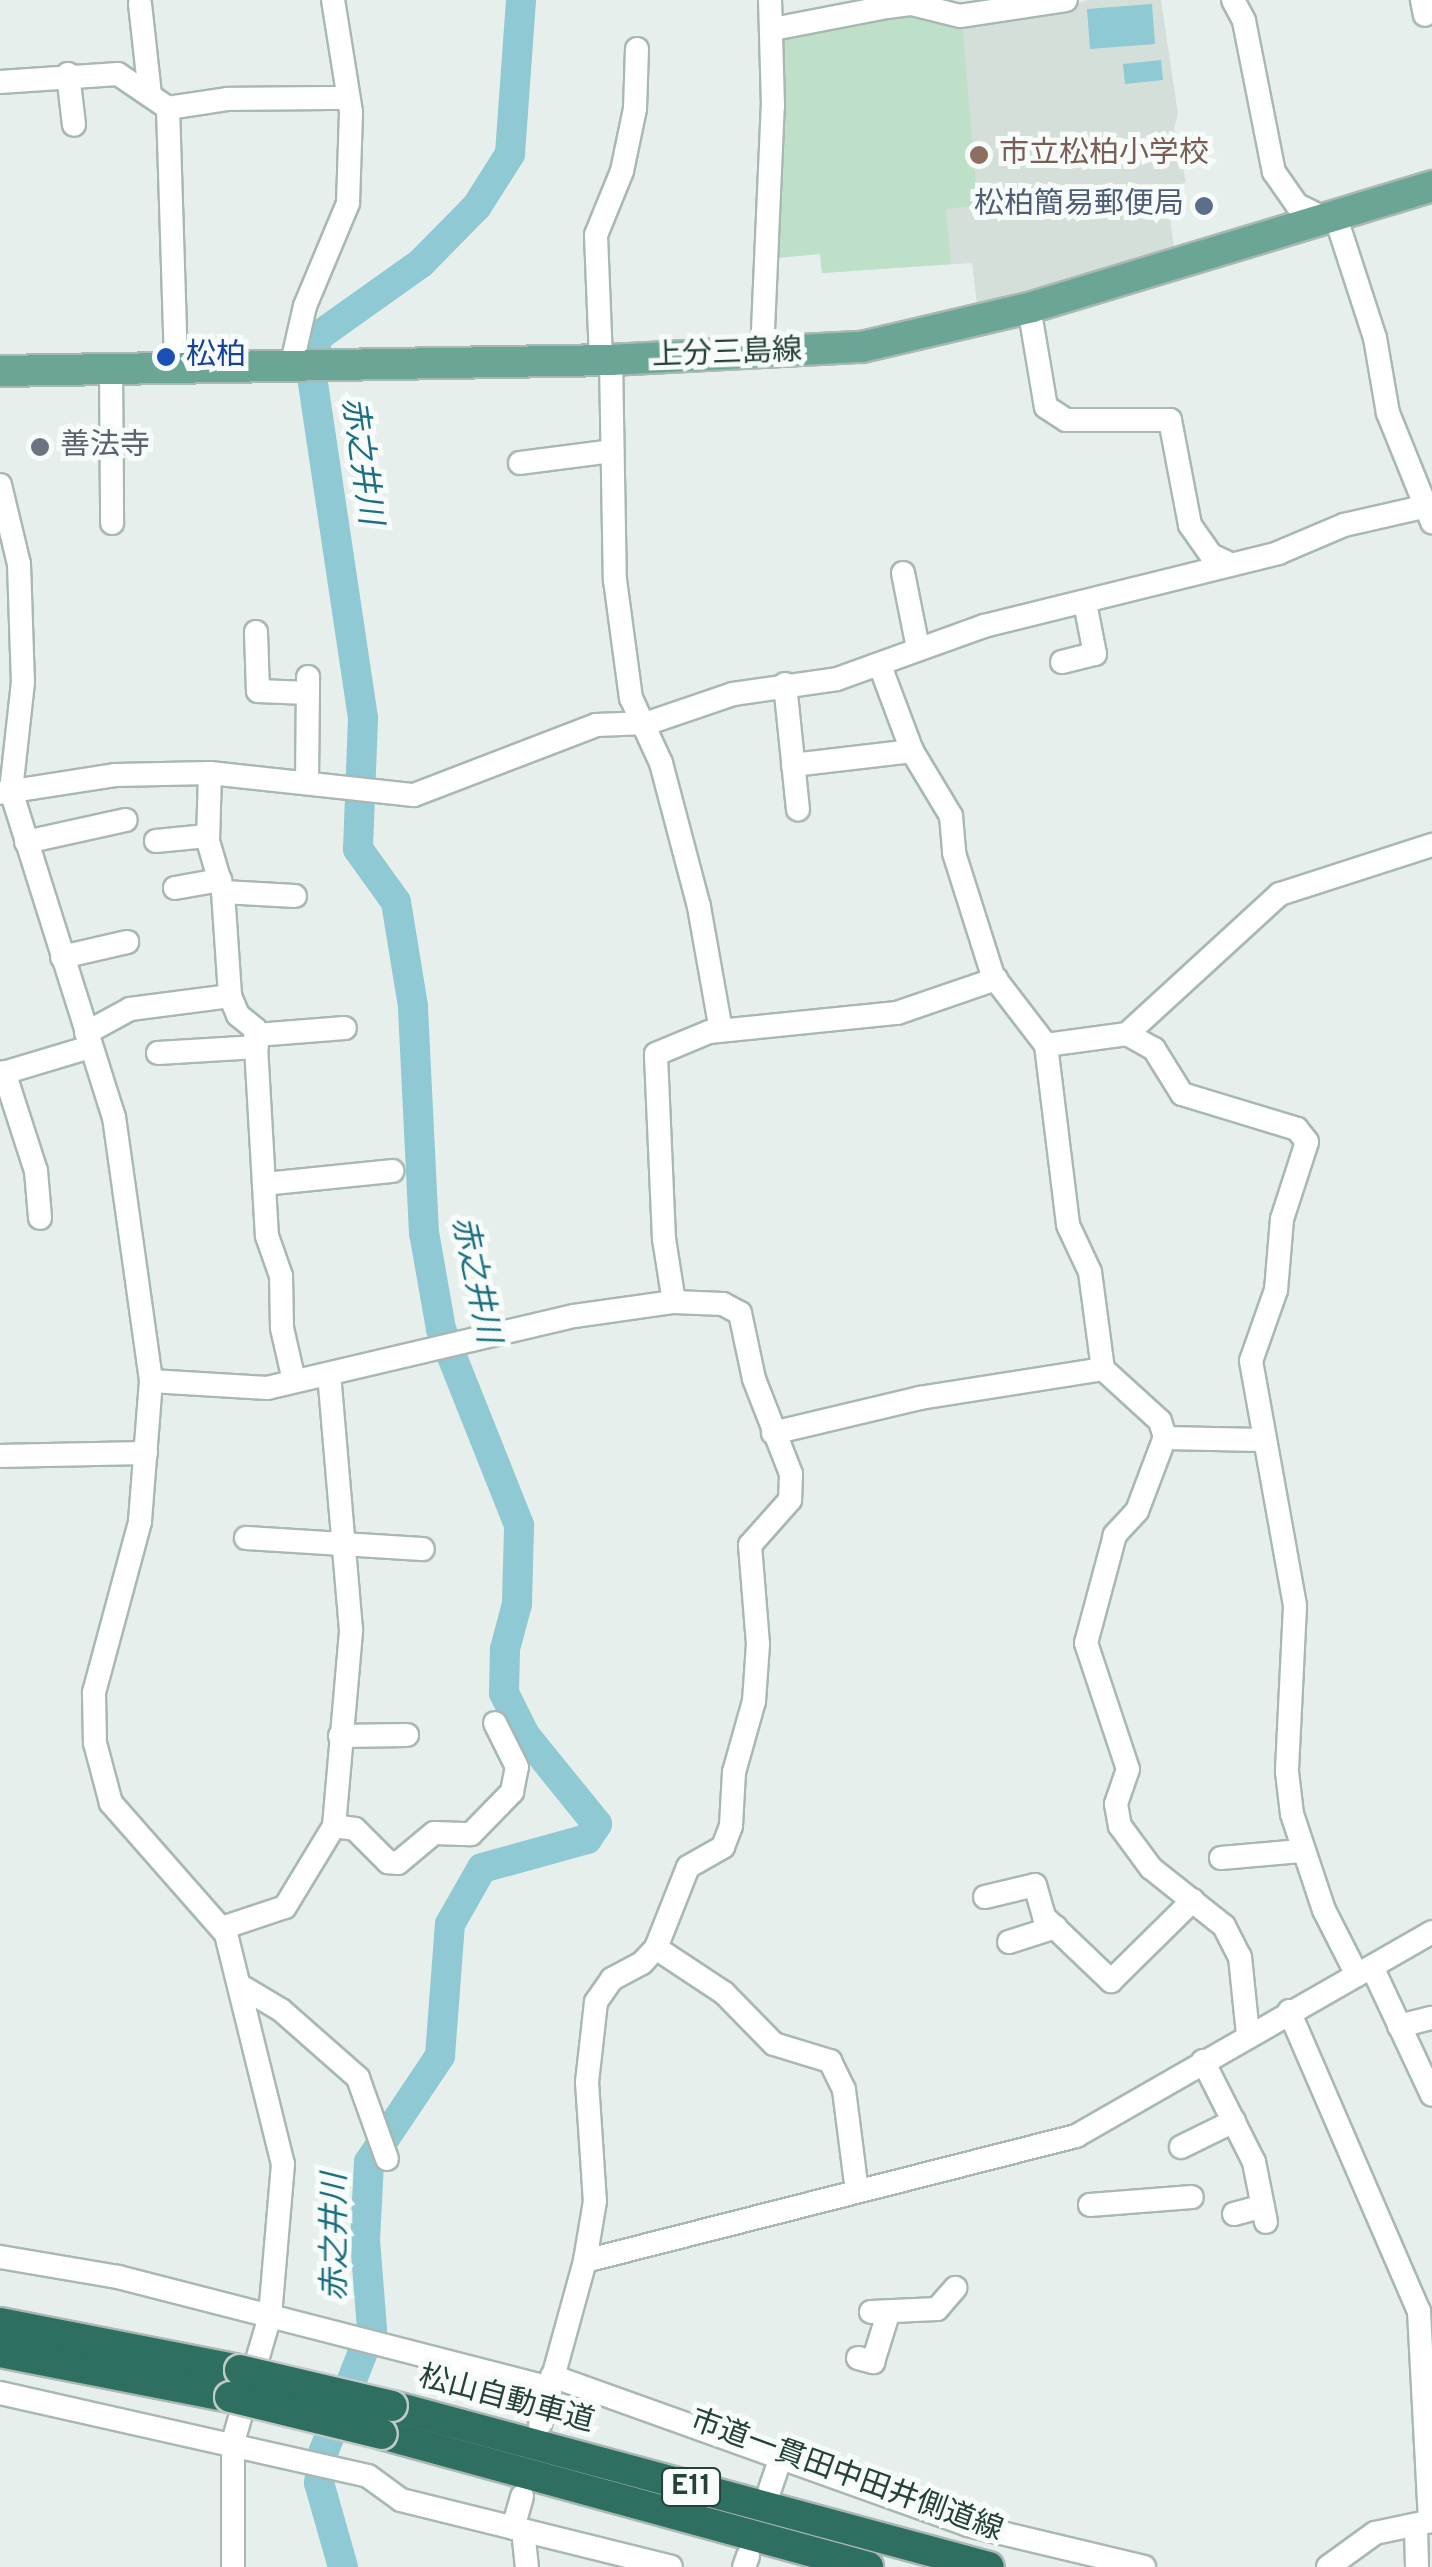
<!DOCTYPE html>
<meta charset="utf-8">
<style>
body{margin:0}
#map{position:relative;width:1432px;height:2567px;overflow:hidden;background:#e6efeb;font-family:Overpass,"Noto Sans JP",sans-serif}
div>[style]{position:absolute}
[style*='--x']{left:calc(var(--x)*1px);top:calc(var(--y)*1px);width:calc(var(--w)*1px);rotate:calc(var(--a)*1deg)}
.built>*{inset:0;background:#d4dfda}
.green>*{inset:0;background:#bfe0c8}
.water>*{inset:0;background:#8ec9d4}
.river>*{height:30px;margin:-15px;padding:0 15px;transform-origin:15px;border-radius:15px;background:#8ec9d4}
.roads{filter:drop-shadow(2px 0 #a8b8b2) drop-shadow(-2px 0 #a8b8b2) drop-shadow(0 2px #a8b8b2) drop-shadow(0 -2px #a8b8b2)}
.minor>*{height:22px;margin:-11px;padding:0 11px;transform-origin:11px;border-radius:11px;background:#fff}
.major>*{height:30px;margin:-15px;padding:0 15px;transform-origin:15px;border-radius:15px;background:#6aa596}
.highway>*{height:30px;margin:-15px;padding:0 15px;transform-origin:15px;border-radius:15px;background:#2f6f62}
.bridges{filter:drop-shadow(2px 0 #c2cac8) drop-shadow(-2px 0 #c2cac8) drop-shadow(0 2px #c2cac8) drop-shadow(0 -2px #c2cac8)}
.highway-bridge>*{height:30px;margin:-15px;padding:0 15px;transform-origin:15px;border-radius:15px;background:#2f6f62}
.dots>*{width:28px;height:28px;translate:-50% -50%;box-sizing:border-box;border:5px solid #f7fbf9;border-radius:50%}
span{translate:-50% -50%;white-space:nowrap;text-align:center;line-height:1.15;-webkit-text-stroke:10px #f7fbf9;paint-order:stroke}
.shield-label span{padding:2px 8px;background:#f7fbf9;border:2px solid;border-radius:8px;-webkit-text-stroke-width:0}
.shield-label{font-size:28px;color:#24423a;font-weight:700}
.education-label{font-size:30px;color:#785e54}
.left{translate:0 -50%;text-align:left}
.service-label{font-size:30px;color:#4e5e75}
.right{translate:-100% -50%;text-align:right}
.street-label{font-size:30px;color:#24423a}
.transit-label{font-size:30px;color:#164399}
.worship-label{font-size:30px;color:#5b616d}
.water-label{font-size:32px;color:#1c6f80;font-style:italic}
</style>
<div id="map">
<div class="built">
<div style="clip-path:polygon(1088px 0,1161px 0,1178px 114px,1174px 128px,1186px 182px,1167px 191px,1174px 249px,977px 304px,972px 263px,822px 273px,820px 254px,775px 258px,780px 36px,1060px 9px)"></div>
</div>
<div class="green">
<div style="clip-path:polygon(907px 11px,962px 20px,978px 206px,946px 209px,951px 264px,822px 273px,820px 254px,775px 258px,780px 36px)"></div>
</div>
<div class="water">
<div style="clip-path:polygon(1152px 4px,1155px 44px,1090px 49px,1087px 9px)"></div>
<div style="clip-path:polygon(1161px 60px,1163px 80px,1125px 84px,1123px 64px)"></div>
</div>
<div class="river">
<div style="--x:343;--y:2567;--w:87;--a:-105.9"></div>
<div style="--x:319;--y:2483;--w:30;--a:-82"></div>
<div style="--x:323;--y:2453;--w:133;--a:-68.4"></div>
<div style="--x:372;--y:2329;--w:88;--a:-94.5"></div>
<div style="--x:365;--y:2241;--w:79;--a:-87.1"></div>
<div style="--x:369;--y:2162;--w:128;--a:-56.2"></div>
<div style="--x:440;--y:2056;--w:132;--a:-85.7"></div>
<div style="--x:450;--y:1924;--w:64;--a:-60.3"></div>
<div style="--x:482;--y:1868;--w:109;--a:-15.4"></div>
<div style="--x:587;--y:1839;--w:18;--a:-56"></div>
<div style="--x:597;--y:1824;--w:114;--a:-129"></div>
<div style="--x:525;--y:1735;--w:47;--a:-116.6"></div>
<div style="--x:504;--y:1693;--w:44;--a:-88.7"></div>
<div style="--x:505;--y:1649;--w:47;--a:-75.1"></div>
<div style="--x:517;--y:1604;--w:79;--a:-88.5"></div>
<div style="--x:519;--y:1525;--w:211;--a:-111.7"></div>
<div style="--x:441;--y:1329;--w:97;--a:-100"></div>
<div style="--x:424;--y:1233;--w:227;--a:-92.8"></div>
<div style="--x:413;--y:1006;--w:105;--a:-99.3"></div>
<div style="--x:396;--y:902;--w:65;--a:-125.6"></div>
<div style="--x:358;--y:849;--w:131;--a:-87.8"></div>
<div style="--x:363;--y:718;--w:344;--a:-98.5"></div>
<div style="--x:312;--y:378;--w:41;--a:-83"></div>
<div style="--x:317;--y:337;--w:128;--a:-35.4"></div>
<div style="--x:421;--y:263;--w:80;--a:-45.5"></div>
<div style="--x:477;--y:206;--w:62;--a:-57.6"></div>
<div style="--x:510;--y:154;--w:154;--a:-85.9"></div>
</div>
<div class="roads">
<div class="minor">
<div style="--x:1233;--y:0;--w:24;--a:62"></div>
<div style="--x:1244;--y:21;--w:154;--a:78.8"></div>
<div style="--x:1274;--y:172;--w:40;--a:55.1"></div>
<div style="--x:1297;--y:205;--w:30;--a:26"></div>
<div style="--x:1422;--y:0;--w:15;--a:79"></div>
<div style="--x:140;--y:4;--w:92;--a:83.7"></div>
<div style="--x:773;--y:29;--w:116;--a:-10.9"></div>
<div style="--x:887;--y:7;--w:25;--a:-7"></div>
<div style="--x:912;--y:4;--w:49;--a:14"></div>
<div style="--x:960;--y:16;--w:107;--a:-8.6"></div>
<div style="--x:68;--y:74;--w:51;--a:83.3"></div>
<div style="--x:0;--y:82;--w:118;--a:-3.9"></div>
<div style="--x:118;--y:74;--w:60;--a:34.2"></div>
<div style="--x:168;--y:108;--w:61;--a:-8.5"></div>
<div style="--x:228;--y:99;--w:120;--a:-0.5"></div>
<div style="--x:168;--y:108;--w:256;--a:88.2"></div>
<div style="--x:1335;--y:215;--w:129;--a:72"></div>
<div style="--x:1375;--y:338;--w:76;--a:80.2"></div>
<div style="--x:1388;--y:413;--w:118;--a:68"></div>
<div style="--x:1029;--y:307;--w:101;--a:80.4"></div>
<div style="--x:1046;--y:407;--w:24;--a:33"></div>
<div style="--x:1066;--y:420;--w:104;--a:0"></div>
<div style="--x:1170;--y:420;--w:107;--a:79.2"></div>
<div style="--x:1190;--y:525;--w:37;--a:55"></div>
<div style="--x:1211;--y:555;--w:17;--a:25"></div>
<div style="--x:762;--y:353;--w:247;--a:-87.5"></div>
<div style="--x:773;--y:106;--w:106;--a:-91.6"></div>
<div style="--x:601;--y:360;--w:125;--a:-92.3"></div>
<div style="--x:596;--y:235;--w:69;--a:-67.9"></div>
<div style="--x:622;--y:171;--w:63;--a:-78.2"></div>
<div style="--x:635;--y:109;--w:60;--a:-88.1"></div>
<div style="--x:611;--y:360;--w:220;--a:89"></div>
<div style="--x:615;--y:580;--w:119;--a:82.3"></div>
<div style="--x:631;--y:698;--w:72;--a:65.2"></div>
<div style="--x:661;--y:763;--w:149;--a:75.2"></div>
<div style="--x:699;--y:907;--w:125;--a:79.9"></div>
<div style="--x:292;--y:363;--w:58;--a:-77.2"></div>
<div style="--x:305;--y:306;--w:112;--a:-67.3"></div>
<div style="--x:348;--y:203;--w:91;--a:-88.1"></div>
<div style="--x:351;--y:112;--w:113;--a:-99.1"></div>
<div style="--x:111;--y:365;--w:158;--a:89.6"></div>
<div style="--x:520;--y:463;--w:93;--a:-7.4"></div>
<div style="--x:0;--y:485;--w:81;--a:76.5"></div>
<div style="--x:19;--y:564;--w:118;--a:88.1"></div>
<div style="--x:23;--y:682;--w:110;--a:96.3"></div>
<div style="--x:11;--y:791;--w:342;--a:72.5"></div>
<div style="--x:114;--y:1117;--w:267;--a:82"></div>
<div style="--x:151;--y:1381;--w:141;--a:94.5"></div>
<div style="--x:140;--y:1522;--w:177;--a:105.1"></div>
<div style="--x:94;--y:1693;--w:50;--a:88.9"></div>
<div style="--x:95;--y:1743;--w:62;--a:75.1"></div>
<div style="--x:111;--y:1803;--w:174;--a:48.7"></div>
<div style="--x:226;--y:1934;--w:237;--a:76.1"></div>
<div style="--x:283;--y:2164;--w:153;--a:94.9"></div>
<div style="--x:270;--y:2316;--w:131;--a:106.4"></div>
<div style="--x:233;--y:2442;--w:125;--a:90"></div>
<div style="--x:903;--y:573;--w:76;--a:78.7"></div>
<div style="--x:256;--y:632;--w:59;--a:88.1"></div>
<div style="--x:258;--y:691;--w:50;--a:2.3"></div>
<div style="--x:1062;--y:662;--w:34;--a:-14"></div>
<div style="--x:1095;--y:654;--w:52;--a:-101.1"></div>
<div style="--x:874;--y:666;--w:9;--a:32"></div>
<div style="--x:882;--y:671;--w:85;--a:69.4"></div>
<div style="--x:912;--y:751;--w:76;--a:59"></div>
<div style="--x:951;--y:816;--w:37;--a:85"></div>
<div style="--x:954;--y:853;--w:129;--a:72.4"></div>
<div style="--x:993;--y:976;--w:87;--a:52.5"></div>
<div style="--x:1046;--y:1045;--w:181;--a:83"></div>
<div style="--x:1068;--y:1225;--w:52;--a:64.9"></div>
<div style="--x:1090;--y:1272;--w:98;--a:82.4"></div>
<div style="--x:1103;--y:1369;--w:77;--a:42.4"></div>
<div style="--x:1160;--y:1421;--w:17;--a:73"></div>
<div style="--x:1165;--y:1437;--w:79;--a:110.7"></div>
<div style="--x:1137;--y:1511;--w:33;--a:133"></div>
<div style="--x:1115;--y:1535;--w:112;--a:105"></div>
<div style="--x:1086;--y:1643;--w:133;--a:71.6"></div>
<div style="--x:1128;--y:1769;--w:37;--a:109"></div>
<div style="--x:1116;--y:1804;--w:22;--a:80"></div>
<div style="--x:1120;--y:1826;--w:52;--a:53.6"></div>
<div style="--x:1151;--y:1868;--w:93;--a:38.5"></div>
<div style="--x:1224;--y:1926;--w:35;--a:63"></div>
<div style="--x:1240;--y:1957;--w:78;--a:84.1"></div>
<div style="--x:785;--y:684;--w:126;--a:84.1"></div>
<div style="--x:793;--y:765;--w:120;--a:-6.7"></div>
<div style="--x:210;--y:773;--w:68;--a:91.7"></div>
<div style="--x:208;--y:841;--w:53;--a:73.6"></div>
<div style="--x:223;--y:892;--w:104;--a:86.1"></div>
<div style="--x:230;--y:996;--w:21;--a:67"></div>
<div style="--x:238;--y:1015;--w:22;--a:39"></div>
<div style="--x:255;--y:1029;--w:207;--a:86.7"></div>
<div style="--x:267;--y:1236;--w:42;--a:70.7"></div>
<div style="--x:281;--y:1276;--w:52;--a:88.9"></div>
<div style="--x:282;--y:1328;--w:54;--a:77.2"></div>
<div style="--x:307;--y:780;--w:103;--a:-89.4"></div>
<div style="--x:0;--y:793;--w:116;--a:-8.9"></div>
<div style="--x:115;--y:775;--w:95;--a:-1.2"></div>
<div style="--x:210;--y:773;--w:205;--a:6.2"></div>
<div style="--x:414;--y:795;--w:195;--a:-21"></div>
<div style="--x:596;--y:725;--w:52;--a:-2.2"></div>
<div style="--x:648;--y:723;--w:90;--a:-18.8"></div>
<div style="--x:733;--y:694;--w:105;--a:-8.2"></div>
<div style="--x:837;--y:679;--w:156;--a:-19.8"></div>
<div style="--x:984;--y:626;--w:303;--a:-13.9"></div>
<div style="--x:1278;--y:553;--w:72;--a:-23"></div>
<div style="--x:1344;--y:525;--w:81;--a:-12.8"></div>
<div style="--x:156;--y:841;--w:51;--a:-5.6"></div>
<div style="--x:26;--y:842;--w:102;--a:-12.4"></div>
<div style="--x:175;--y:888;--w:46;--a:-10.1"></div>
<div style="--x:223;--y:892;--w:72;--a:3.2"></div>
<div style="--x:62;--y:957;--w:67;--a:-13"></div>
<div style="--x:86;--y:1033;--w:50;--a:-28.6"></div>
<div style="--x:130;--y:1009;--w:101;--a:-7.4"></div>
<div style="--x:1127;--y:1034;--w:207;--a:-42.5"></div>
<div style="--x:1280;--y:894;--w:160;--a:-17.9"></div>
<div style="--x:256;--y:1035;--w:89;--a:-4.5"></div>
<div style="--x:1046;--y:1045;--w:82;--a:-7.7"></div>
<div style="--x:1127;--y:1034;--w:31;--a:29"></div>
<div style="--x:1154;--y:1049;--w:53;--a:58.1"></div>
<div style="--x:1182;--y:1094;--w:120;--a:16.9"></div>
<div style="--x:1297;--y:1129;--w:16;--a:52"></div>
<div style="--x:1307;--y:1142;--w:81;--a:108"></div>
<div style="--x:1282;--y:1219;--w:71;--a:94.8"></div>
<div style="--x:1276;--y:1290;--w:75;--a:109.4"></div>
<div style="--x:1251;--y:1361;--w:249;--a:79.8"></div>
<div style="--x:1295;--y:1606;--w:166;--a:92.8"></div>
<div style="--x:1287;--y:1772;--w:42;--a:83.2"></div>
<div style="--x:1292;--y:1814;--w:101;--a:71.6"></div>
<div style="--x:1324;--y:1910;--w:73;--a:63.1"></div>
<div style="--x:158;--y:1053;--w:99;--a:-3.5"></div>
<div style="--x:4;--y:1072;--w:104;--a:72.1"></div>
<div style="--x:36;--y:1171;--w:47;--a:85.1"></div>
<div style="--x:0;--y:1074;--w:94;--a:-16.7"></div>
<div style="--x:264;--y:1184;--w:129;--a:-5.8"></div>
<div style="--x:674;--y:1302;--w:64;--a:-99"></div>
<div style="--x:664;--y:1239;--w:185;--a:-92.5"></div>
<div style="--x:656;--y:1054;--w:57;--a:-22.5"></div>
<div style="--x:709;--y:1032;--w:189;--a:-5.8"></div>
<div style="--x:897;--y:1013;--w:105;--a:-19"></div>
<div style="--x:151;--y:1381;--w:116;--a:3.5"></div>
<div style="--x:267;--y:1388;--w:315;--a:-13.2"></div>
<div style="--x:574;--y:1316;--w:101;--a:-8"></div>
<div style="--x:674;--y:1302;--w:49;--a:2.3"></div>
<div style="--x:723;--y:1304;--w:19;--a:28"></div>
<div style="--x:740;--y:1313;--w:67;--a:78"></div>
<div style="--x:754;--y:1379;--w:102;--a:68.7"></div>
<div style="--x:791;--y:1474;--w:26;--a:92"></div>
<div style="--x:790;--y:1500;--w:60;--a:131.6"></div>
<div style="--x:750;--y:1545;--w:99;--a:85.4"></div>
<div style="--x:758;--y:1644;--w:57;--a:94"></div>
<div style="--x:754;--y:1701;--w:74;--a:105.7"></div>
<div style="--x:734;--y:1772;--w:54;--a:93.2"></div>
<div style="--x:731;--y:1826;--w:22;--a:111"></div>
<div style="--x:723;--y:1847;--w:40;--a:150.3"></div>
<div style="--x:688;--y:1867;--w:87;--a:111.6"></div>
<div style="--x:656;--y:1948;--w:21;--a:133"></div>
<div style="--x:642;--y:1963;--w:34;--a:152"></div>
<div style="--x:612;--y:1979;--w:28;--a:125"></div>
<div style="--x:596;--y:2002;--w:81;--a:96.4"></div>
<div style="--x:587;--y:2082;--w:119;--a:86.2"></div>
<div style="--x:595;--y:2201;--w:61;--a:99.5"></div>
<div style="--x:585;--y:2261;--w:169;--a:105.4"></div>
<div style="--x:773;--y:1433;--w:151;--a:-13.4"></div>
<div style="--x:920;--y:1398;--w:185;--a:-9"></div>
<div style="--x:1164;--y:1438;--w:98;--a:1.2"></div>
<div style="--x:0;--y:1456;--w:146;--a:-1.2"></div>
<div style="--x:246;--y:1538;--w:177;--a:3.6"></div>
<div style="--x:340;--y:1736;--w:67;--a:-0.9"></div>
<div style="--x:334;--y:1826;--w:21;--a:8"></div>
<div style="--x:355;--y:1829;--w:47;--a:45"></div>
<div style="--x:388;--y:1862;--w:10;--a:6"></div>
<div style="--x:398;--y:1863;--w:47;--a:-39.8"></div>
<div style="--x:434;--y:1833;--w:37;--a:2"></div>
<div style="--x:471;--y:1834;--w:59;--a:-45.7"></div>
<div style="--x:512;--y:1792;--w:25;--a:-79"></div>
<div style="--x:517;--y:1767;--w:49;--a:-116.6"></div>
<div style="--x:1221;--y:1858;--w:80;--a:-5"></div>
<div style="--x:985;--y:1897;--w:51;--a:-13.5"></div>
<div style="--x:1035;--y:1885;--w:33;--a:74"></div>
<div style="--x:1044;--y:1917;--w:93;--a:43.7"></div>
<div style="--x:1111;--y:1981;--w:115;--a:-44.6"></div>
<div style="--x:222;--y:1928;--w:66;--a:-18.4"></div>
<div style="--x:285;--y:1907;--w:95;--a:-58.8"></div>
<div style="--x:334;--y:1826;--w:197;--a:-85"></div>
<div style="--x:351;--y:1630;--w:256;--a:-94.9"></div>
<div style="--x:1009;--y:1942;--w:49;--a:-17.7"></div>
<div style="--x:656;--y:1948;--w:82;--a:33.5"></div>
<div style="--x:724;--y:1993;--w:71;--a:45.6"></div>
<div style="--x:774;--y:2044;--w:59;--a:16.9"></div>
<div style="--x:830;--y:2061;--w:32;--a:64"></div>
<div style="--x:844;--y:2090;--w:102;--a:82.7"></div>
<div style="--x:1372;--y:1967;--w:141;--a:64.9"></div>
<div style="--x:244;--y:1988;--w:43;--a:30.7"></div>
<div style="--x:281;--y:2010;--w:103;--a:41.4"></div>
<div style="--x:358;--y:2078;--w:86;--a:70.3"></div>
<div style="--x:1289;--y:2011;--w:327;--a:66.6"></div>
<div style="--x:1419;--y:2311;--w:210;--a:87"></div>
<div style="--x:1399;--y:2026;--w:34;--a:-14"></div>
<div style="--x:1203;--y:2061;--w:113;--a:63.2"></div>
<div style="--x:1254;--y:2162;--w:61;--a:78.7"></div>
<div style="--x:1181;--y:2147;--w:59;--a:-26.1"></div>
<div style="--x:1090;--y:2205;--w:102;--a:-4.5"></div>
<div style="--x:1234;--y:2214;--w:30;--a:-15"></div>
<div style="--x:0;--y:2257;--w:120;--a:9.6"></div>
<div style="--x:118;--y:2277;--w:445;--a:14.4"></div>
<div style="--x:585;--y:2261;--w:507;--a:-14.28"></div>
<div style="--x:1076;--y:2136;--w:410;--a:-29.8"></div>
<div style="--x:871;--y:2312;--w:66;--a:-2.6"></div>
<div style="--x:937;--y:2309;--w:28;--a:-49"></div>
<div style="--x:858;--y:2358;--w:16;--a:15"></div>
<div style="--x:873;--y:2362;--w:50;--a:-72.6"></div>
<div style="--x:552;--y:2376;--w:442;--a:19.7"></div>
<div style="--x:968;--y:2525;--w:181;--a:13.4"></div>
<div style="--x:0;--y:2393;--w:377;--a:12.7"></div>
<div style="--x:368;--y:2476;--w:41;--a:36"></div>
<div style="--x:401;--y:2500;--w:278;--a:13.9"></div>
<div style="--x:770;--y:2489;--w:34;--a:-71"></div>
<div style="--x:1416;--y:2526;--w:41;--a:88.6"></div>
<div style="--x:513;--y:2528;--w:33;--a:-74"></div>
<div style="--x:523;--y:2530;--w:37;--a:84"></div>
<div style="--x:744;--y:2567;--w:12;--a:-70"></div>
<div style="--x:1328;--y:2567;--w:58;--a:-35.9"></div>
<div style="--x:1375;--y:2533;--w:58;--a:-11.9"></div>
</div>
<div class="major">
<div style="--x:0;--y:371;--w:611;--a:-1.03"></div>
<div style="--x:611;--y:360;--w:251;--a:-3"></div>
<div style="--x:862;--y:347;--w:175;--a:-13.2"></div>
<div style="--x:1032;--y:307;--w:418;--a:-16.8"></div>
</div>
<div class="highway">
<div style="--x:0;--y:2323;--w:245;--a:11.1"></div>
<div style="--x:0;--y:2352;--w:234;--a:11.1"></div>
<div style="--x:392;--y:2406;--w:618;--a:15.09"></div>
<div style="--x:382;--y:2434;--w:504;--a:15.3"></div>
</div>
</div>
<div class="bridges">
<div class="highway-bridge">
<div style="--x:240;--y:2370;--w:156;--a:13.3"></div>
<div style="--x:230;--y:2397;--w:156;--a:13.7"></div>
</div>
</div>
<div class="dots">
<div style="left:979px;top:155px;background:#8d6e63"></div>
<div style="left:1204px;top:206px;background:#5c6f8a"></div>
<div style="left:166px;top:357px;background:#1a4fb4"></div>
<div style="left:40px;top:447px;background:#6b7280"></div>
</div>
<div class="shield-label">
<span style="left:691px;top:2487px">E11</span>
</div>
<div class="education-label">
<span class="left" style="left:999px;top:155px">市立松柏小学校</span>
</div>
<div class="service-label">
<span class="right" style="left:1184px;top:206px">松柏簡易郵便局</span>
</div>
<div class="street-label">
<span style="left:727px;top:355px;rotate:-2deg">上分三島線</span>
<span style="left:506px;top:2401px;rotate:15deg">松山自動車道</span>
<span style="left:846px;top:2477px;rotate:20deg">市道一貫田中田井側道線</span>
</div>
<div class="transit-label">
<span class="left" style="left:186px;top:357px">松柏</span>
</div>
<div class="worship-label">
<span class="left" style="left:60px;top:447px">善法寺</span>
</div>
<div class="water-label">
<span style="left:360px;top:461px;rotate:82deg">赤之井川</span>
<span style="left:474px;top:1280px;rotate:78deg">赤之井川</span>
<span style="left:337px;top:2237px;rotate:-90deg">赤之井川</span>
</div>
</div>
